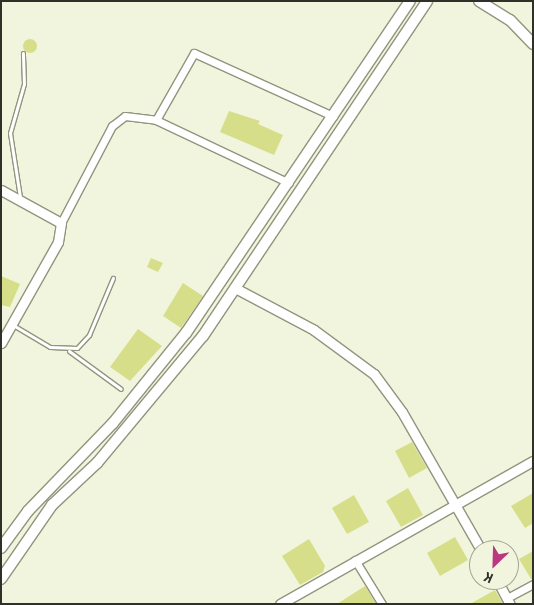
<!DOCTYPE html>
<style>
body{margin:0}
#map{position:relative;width:534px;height:605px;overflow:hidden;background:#f2f5dd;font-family:"Titillium Web",sans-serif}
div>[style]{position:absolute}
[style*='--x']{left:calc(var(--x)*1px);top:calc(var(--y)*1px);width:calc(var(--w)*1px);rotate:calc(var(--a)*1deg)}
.building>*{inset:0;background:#d7de89}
.round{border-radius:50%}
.roads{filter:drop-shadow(1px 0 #92947e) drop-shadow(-1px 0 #92947e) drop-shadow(0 1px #92947e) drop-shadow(0 -1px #92947e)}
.service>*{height:3px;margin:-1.5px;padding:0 1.5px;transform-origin:1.5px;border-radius:1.5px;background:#fff}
.minor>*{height:7px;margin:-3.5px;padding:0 3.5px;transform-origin:3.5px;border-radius:3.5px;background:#fff}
.tertiary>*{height:9px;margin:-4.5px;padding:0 4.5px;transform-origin:4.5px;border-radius:4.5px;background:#fff}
.secondary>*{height:10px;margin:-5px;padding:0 5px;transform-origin:5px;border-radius:5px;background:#fff}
span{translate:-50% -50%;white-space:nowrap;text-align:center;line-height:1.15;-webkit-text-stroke:4.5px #f2f5dd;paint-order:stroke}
.frame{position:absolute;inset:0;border:2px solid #2f3027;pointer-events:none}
.north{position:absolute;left:469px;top:540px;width:50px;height:50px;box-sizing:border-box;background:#f2f5dd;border:1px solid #a4a694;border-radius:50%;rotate:204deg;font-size:14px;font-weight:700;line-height:20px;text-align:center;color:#2f3027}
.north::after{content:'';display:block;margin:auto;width:18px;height:22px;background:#ba3880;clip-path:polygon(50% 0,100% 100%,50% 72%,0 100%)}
</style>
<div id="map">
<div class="building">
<div class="round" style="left:23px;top:39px;width:14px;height:14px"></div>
<div style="clip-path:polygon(229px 111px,260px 121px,258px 124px,283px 135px,274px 155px,220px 132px)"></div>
<div style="clip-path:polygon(151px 258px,163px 263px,158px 272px,147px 267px)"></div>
<div style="clip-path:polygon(1px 276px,20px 284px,10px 307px,1px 305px)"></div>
<div style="clip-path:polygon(183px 283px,203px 296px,181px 328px,163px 316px)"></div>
<div style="clip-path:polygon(138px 329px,162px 346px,130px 381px,110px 367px)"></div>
<div style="clip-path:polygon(412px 442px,427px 468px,409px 478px,395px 451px)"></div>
<div style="clip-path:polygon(408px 488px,423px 515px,401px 527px,386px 501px)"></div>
<div style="clip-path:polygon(533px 493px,533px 523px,525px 528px,511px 506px)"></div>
<div style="clip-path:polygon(354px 495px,369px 522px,347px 534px,332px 508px)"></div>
<div style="clip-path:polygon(455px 537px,468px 560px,440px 576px,427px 553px)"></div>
<div style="clip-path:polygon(309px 539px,325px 566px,323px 572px,300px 585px,282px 556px)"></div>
<div style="clip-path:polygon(533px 551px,533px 579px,531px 579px,519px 559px)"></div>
<div style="clip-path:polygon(365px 586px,376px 604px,337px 604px)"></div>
<div style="clip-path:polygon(495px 590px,503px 604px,470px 604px)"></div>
</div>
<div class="roads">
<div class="service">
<div style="--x:20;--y:197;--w:65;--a:-98.9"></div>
<div style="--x:10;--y:133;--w:51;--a:-74.1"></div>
<div style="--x:24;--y:84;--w:31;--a:-92"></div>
<div style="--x:13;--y:325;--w:43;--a:30.7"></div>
<div style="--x:50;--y:347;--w:27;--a:2"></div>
<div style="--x:77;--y:348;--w:18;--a:-47"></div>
<div style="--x:89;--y:335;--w:62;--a:-67.2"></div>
<div style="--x:69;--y:351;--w:64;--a:36.2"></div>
</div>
<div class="minor">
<div style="--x:156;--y:120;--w:77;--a:-60.4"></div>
<div style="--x:194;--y:53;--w:153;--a:24.4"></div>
<div style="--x:61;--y:223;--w:110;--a:-62.3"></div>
<div style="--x:112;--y:126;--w:16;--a:-38"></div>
<div style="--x:125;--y:116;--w:31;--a:7"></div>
<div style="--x:156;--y:120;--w:147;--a:25.3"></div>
<div style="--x:355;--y:560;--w:52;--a:58.5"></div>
<div style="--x:507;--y:598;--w:30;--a:-28"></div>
</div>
<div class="tertiary">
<div style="--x:1;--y:190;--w:68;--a:28.8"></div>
<div style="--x:61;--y:223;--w:19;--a:99"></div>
<div style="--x:58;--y:242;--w:116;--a:119.4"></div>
<div style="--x:237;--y:289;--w:87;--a:28"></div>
<div style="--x:314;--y:330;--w:74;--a:36.3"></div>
<div style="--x:374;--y:374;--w:47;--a:53.6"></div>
<div style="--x:402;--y:412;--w:159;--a:60.2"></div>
<div style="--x:497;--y:580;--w:27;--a:62"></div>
<div style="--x:280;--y:604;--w:291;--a:-29.5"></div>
</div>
<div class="secondary">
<div style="--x:479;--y:1;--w:36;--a:32"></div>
<div style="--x:510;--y:20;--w:33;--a:46"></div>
<div style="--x:1;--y:548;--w:46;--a:-53.9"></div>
<div style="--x:28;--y:511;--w:122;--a:-46"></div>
<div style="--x:113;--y:423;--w:116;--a:-51"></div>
<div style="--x:186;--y:333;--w:400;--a:-56"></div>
<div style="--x:1;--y:579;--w:90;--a:-55.4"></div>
<div style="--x:52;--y:505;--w:62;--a:-43"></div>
<div style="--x:97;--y:463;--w:165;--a:-50.2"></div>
<div style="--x:203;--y:336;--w:403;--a:-56.2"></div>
</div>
</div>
<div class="frame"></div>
<div class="north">K</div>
</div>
